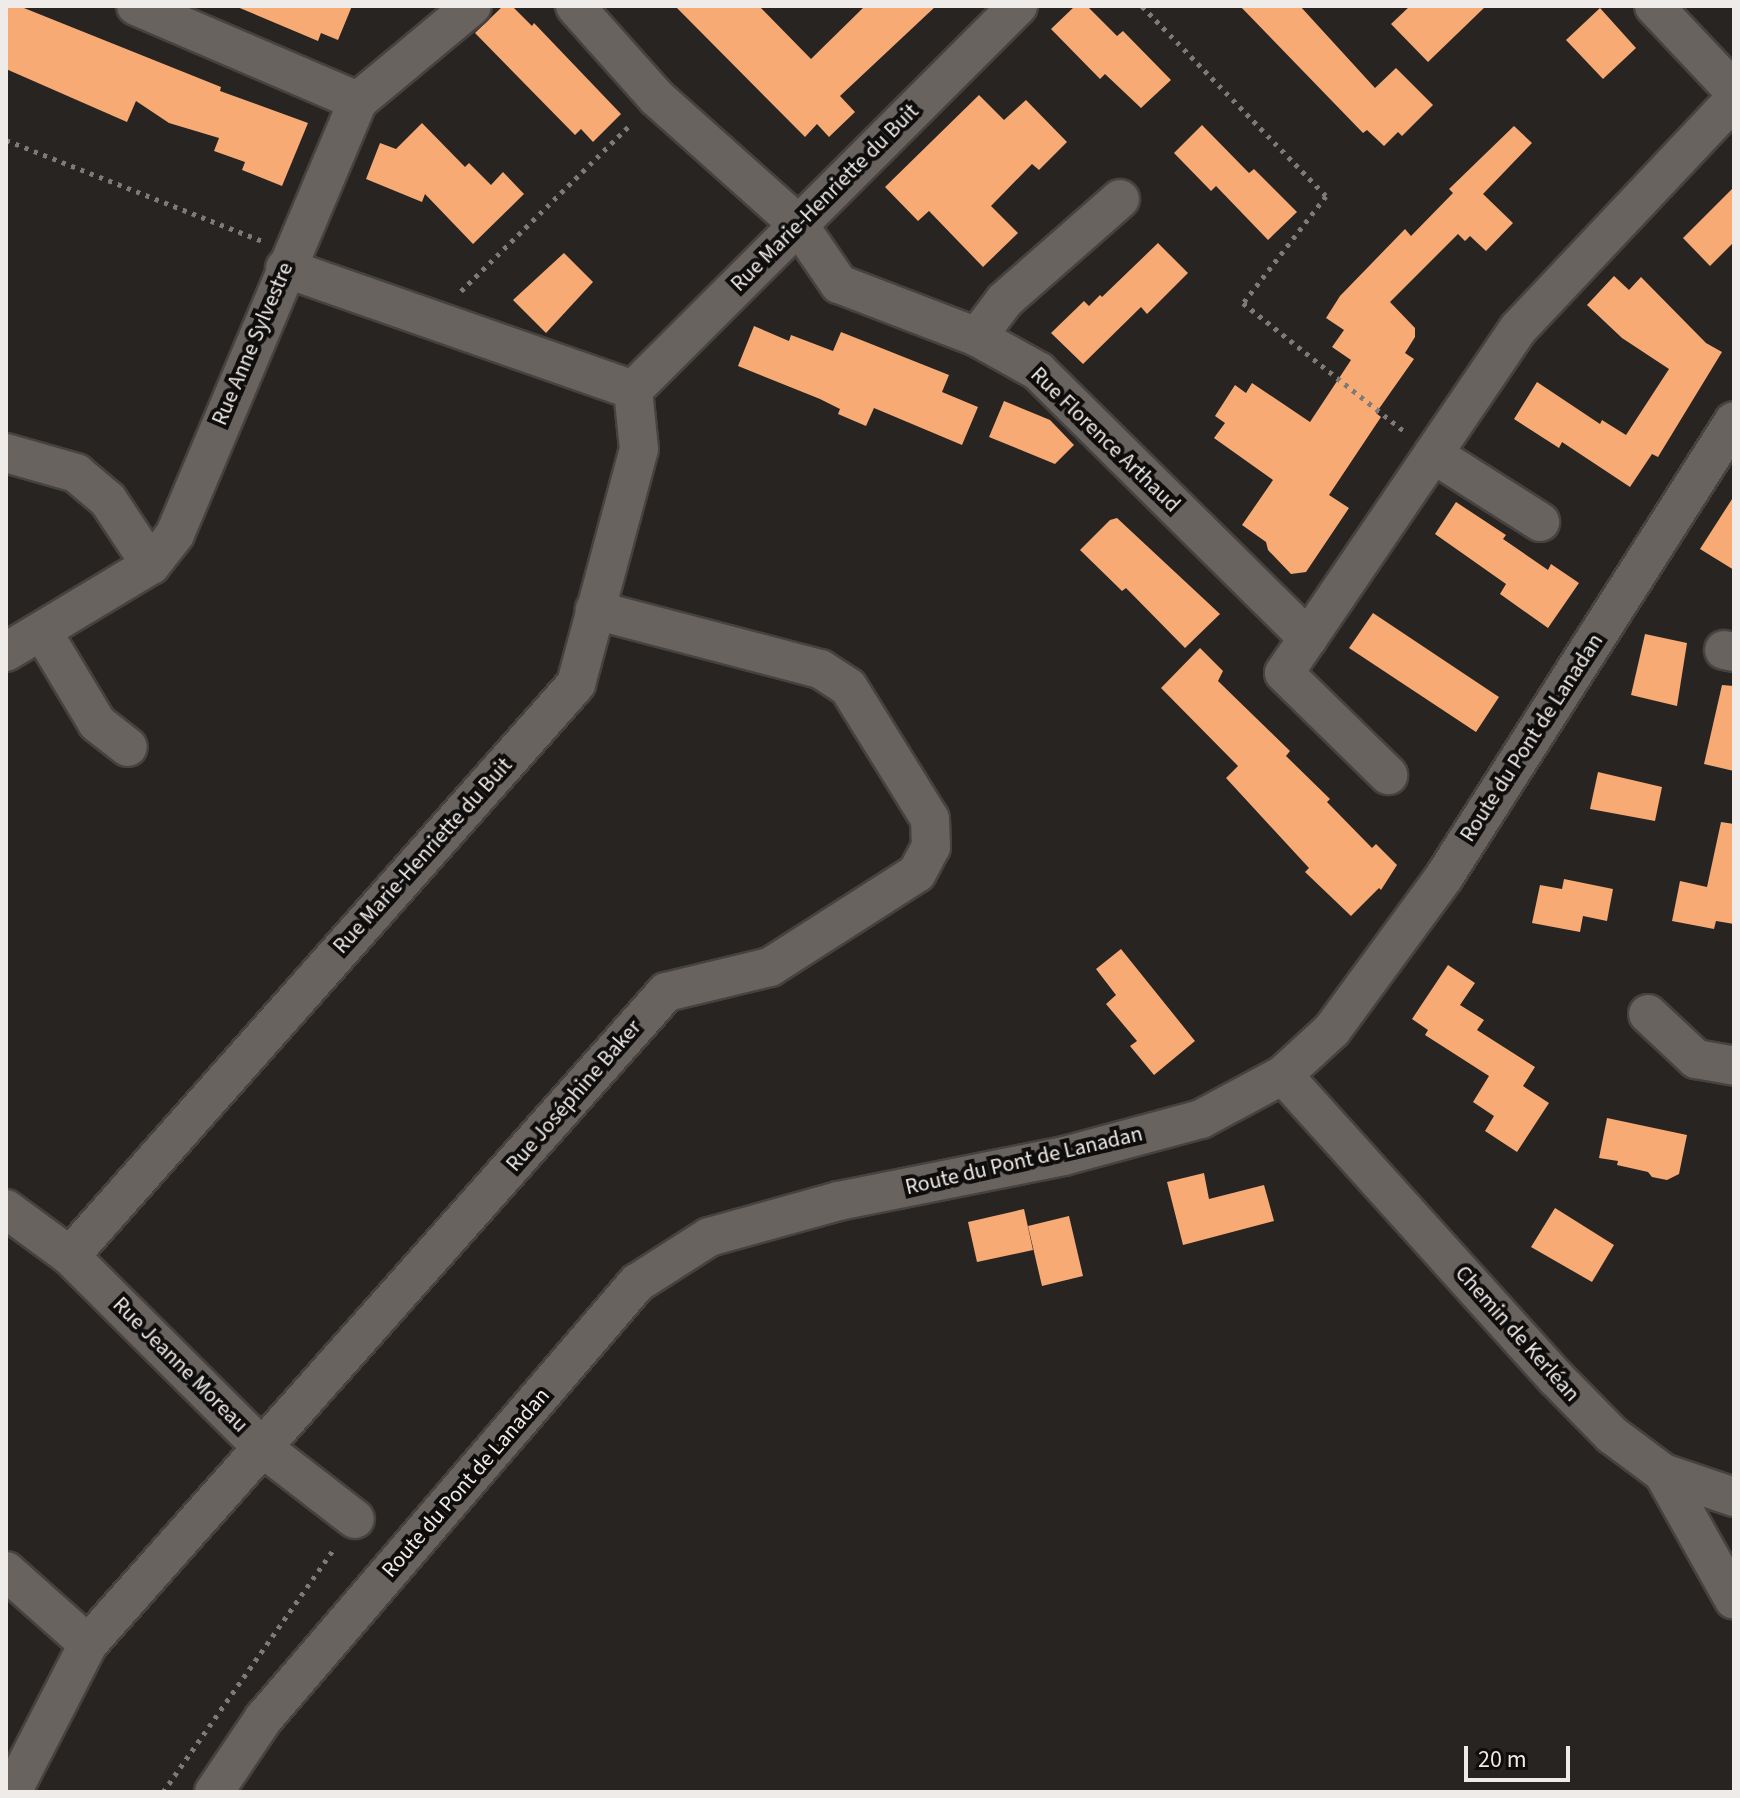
<!DOCTYPE html>
<meta charset="utf-8">
<style>
body{margin:0}
#map{position:relative;width:1740px;height:1798px;overflow:hidden;background:#282421;font-family:"Source Sans 3",sans-serif}
div>[style]{position:absolute}
[style*='--x']{left:calc(var(--x)*1px);top:calc(var(--y)*1px);width:calc(var(--w)*1px);rotate:calc(var(--a)*1deg)}
.building>*{inset:0;background:#f7aa74}
.path>*{height:5px;margin-top:-2.5px;transform-origin:0;background:repeating-linear-gradient(90deg,#7d7a77 0 4px,transparent 0 10px)}
.roads{filter:drop-shadow(2px 0 #464240) drop-shadow(-2px 0 #464240) drop-shadow(0 2px #464240) drop-shadow(0 -2px #464240)}
.minor>*{height:38px;margin:-19px;padding:0 19px;transform-origin:19px;border-radius:19px;background:#68635f}
span{translate:-50% -50%;white-space:nowrap;text-align:center;line-height:1.15;-webkit-text-stroke:8px #0f0d0c;paint-order:stroke}
.street-label{font-size:22px;color:#eeebe9}
.frame{position:absolute;inset:0;border:8px solid #eeebe9;pointer-events:none}
.scale{position:absolute;left:1464px;top:1746px;width:106px;height:36px;box-sizing:border-box;border:4px solid #eeebe9;border-top:0;padding-left:10px;font-size:24px;line-height:28px;white-space:nowrap;color:#eeebe9;-webkit-text-stroke:6px #0f0d0c;paint-order:stroke}
</style>
<div id="map">
<div class="building">
<div style="clip-path:polygon(6px 6px,19px 6px,221px 87px,220px 91px,308px 123px,282px 186px,242px 170px,245px 162px,214px 151px,219px 138px,169px 123px,136px 101px,127px 122px,6px 69px)"></div>
<div style="clip-path:polygon(235px 6px,352px 6px,338px 40px,321px 33px,318px 41px)"></div>
<div style="clip-path:polygon(503px 6px,512px 6px,532px 26px,534px 23px,621px 114px,593px 142px,581px 129px,575px 135px,475px 33px)"></div>
<div style="clip-path:polygon(675px 6px,759px 6px,811px 59px,865px 6px,936px 6px,840px 96px,855px 112px,829px 137px,817px 124px,805px 137px)"></div>
<div style="clip-path:polygon(1075px 6px,1087px 6px,1117px 36px,1123px 31px,1171px 80px,1141px 108px,1105px 74px,1100px 79px,1051px 29px)"></div>
<div style="clip-path:polygon(1240px 6px,1300px 6px,1375px 88px,1396px 68px,1433px 105px,1402px 136px,1398px 132px,1384px 146px,1367px 130px,1363px 133px)"></div>
<div style="clip-path:polygon(1410px 6px,1486px 6px,1428px 62px,1391px 24px)"></div>
<div style="clip-path:polygon(1600px 8px,1636px 48px,1603px 79px,1566px 40px)"></div>
<div style="clip-path:polygon(979px 95px,1004px 120px,1026px 100px,1067px 142px,1039px 170px,1032px 164px,991px 206px,1018px 233px,983px 267px,929px 211px,918px 221px,885px 187px)"></div>
<div style="clip-path:polygon(422px 123px,465px 167px,469px 163px,491px 185px,503px 172px,524px 194px,473px 244px,425px 194px,422px 202px,366px 179px,380px 143px,396px 149px)"></div>
<div style="clip-path:polygon(1202px 125px,1249px 173px,1254px 169px,1297px 212px,1268px 240px,1216px 186px,1211px 191px,1174px 153px)"></div>
<div style="clip-path:polygon(1514px 126px,1532px 143px,1483px 194px,1513px 223px,1486px 251px,1470px 236px,1465px 241px,1458px 234px,1390px 302px,1415px 328px,1415px 337px,1405px 353px,1414px 359px,1376px 413px,1381px 417px,1329px 495px,1349px 508px,1306px 572px,1291px 574px,1268px 550px,1266px 542px,1242px 525px,1273px 480px,1214px 438px,1225px 423px,1215px 416px,1235px 385px,1246px 393px,1252px 383px,1310px 422px,1351px 360px,1332px 347px,1344px 330px,1326px 318px,1340px 296px,1405px 229px,1411px 236px,1453px 193px,1449px 189px)"></div>
<div style="clip-path:polygon(1734px 187px,1734px 242px,1710px 266px,1683px 238px)"></div>
<div style="clip-path:polygon(1158px 243px,1188px 273px,1147px 314px,1141px 307px,1083px 364px,1051px 333px,1084px 301px,1089px 306px,1100px 295px,1102px 297px)"></div>
<div style="clip-path:polygon(564px 253px,593px 282px,546px 333px,513px 300px)"></div>
<div style="clip-path:polygon(1614px 276px,1629px 290px,1641px 277px,1706px 343px,1722px 352px,1658px 457px,1652px 454px,1630px 487px,1562px 442px,1559px 448px,1514px 419px,1537px 382px,1600px 424px,1602px 420px,1626px 435px,1669px 369px,1622px 338px,1587px 305px)"></div>
<div style="clip-path:polygon(754px 326px,789px 341px,791px 335px,833px 351px,841px 332px,949px 375px,942px 392px,978px 407px,962px 445px,874px 408px,866px 426px,838px 414px,840px 409px,820px 399px,738px 366px)"></div>
<div style="clip-path:polygon(1004px 401px,1050px 420px,1074px 445px,1055px 464px,989px 437px)"></div>
<div style="clip-path:polygon(1734px 496px,1734px 570px,1700px 549px)"></div>
<div style="clip-path:polygon(1456px 502px,1506px 535px,1503px 539px,1548px 570px,1551px 564px,1579px 583px,1548px 628px,1500px 594px,1506px 584px,1435px 534px)"></div>
<div style="clip-path:polygon(1117px 518px,1220px 614px,1185px 648px,1126px 588px,1122px 591px,1080px 550px,1110px 520px)"></div>
<div style="clip-path:polygon(1373px 613px,1499px 697px,1476px 732px,1349px 648px)"></div>
<div style="clip-path:polygon(1645px 634px,1687px 643px,1677px 706px,1631px 695px)"></div>
<div style="clip-path:polygon(1200px 648px,1223px 671px,1218px 681px,1290px 751px,1286px 756px,1330px 799px,1327px 802px,1372px 848px,1376px 844px,1397px 865px,1381px 890px,1379px 888px,1351px 916px,1305px 872px,1309px 868px,1226px 778px,1238px 766px,1161px 688px)"></div>
<div style="clip-path:polygon(1722px 685px,1734px 686px,1734px 771px,1704px 764px)"></div>
<div style="clip-path:polygon(1598px 772px,1662px 787px,1655px 821px,1590px 809px)"></div>
<div style="clip-path:polygon(1721px 822px,1734px 824px,1734px 924px,1716px 921px,1714px 929px,1672px 921px,1680px 881px,1707px 887px)"></div>
<div style="clip-path:polygon(1564px 879px,1613px 889px,1607px 921px,1583px 916px,1580px 932px,1532px 923px,1540px 885px,1562px 889px)"></div>
<div style="clip-path:polygon(1121px 949px,1195px 1041px,1154px 1075px,1130px 1046px,1137px 1041px,1106px 1004px,1116px 995px,1096px 969px)"></div>
<div style="clip-path:polygon(1448px 965px,1475px 983px,1460px 1005px,1484px 1020px,1477px 1030px,1535px 1067px,1523px 1086px,1549px 1103px,1517px 1152px,1485px 1131px,1494px 1116px,1473px 1102px,1489px 1076px,1425px 1035px,1428px 1030px,1412px 1019px)"></div>
<div style="clip-path:polygon(1607px 1118px,1687px 1135px,1679px 1174px,1667px 1180px,1652px 1177px,1648px 1172px,1617px 1165px,1618px 1161px,1599px 1158px)"></div>
<div style="clip-path:polygon(1204px 1173px,1209px 1199px,1264px 1185px,1274px 1221px,1183px 1245px,1167px 1182px)"></div>
<div style="clip-path:polygon(1555px 1208px,1614px 1245px,1592px 1282px,1531px 1247px)"></div>
<div style="clip-path:polygon(1024px 1209px,1033px 1250px,977px 1262px,968px 1222px)"></div>
<div style="clip-path:polygon(1069px 1216px,1083px 1276px,1042px 1286px,1028px 1226px)"></div>
</div>
<div class="path">
<div style="--x:1142;--y:6;--w:264;--a:45.9"></div>
<div style="--x:1326;--y:196;--w:135;--a:127.8"></div>
<div style="--x:1243;--y:303;--w:207;--a:38.5"></div>
<div style="--x:6;--y:140;--w:275;--a:21.5"></div>
<div style="--x:461;--y:291;--w:238;--a:-44.5"></div>
<div style="--x:163;--y:1792;--w:299;--a:-54.9"></div>
</div>
<div class="roads">
<div class="minor">
<div style="--x:136;--y:6;--w:241;--a:23.2"></div>
<div style="--x:575;--y:6;--w:123;--a:48.3"></div>
<div style="--x:657;--y:98;--w:189;--a:41.8"></div>
<div style="--x:798;--y:224;--w:73;--a:55.7"></div>
<div style="--x:839;--y:284;--w:148;--a:21"></div>
<div style="--x:977;--y:337;--w:70;--a:29.1"></div>
<div style="--x:1038;--y:371;--w:380;--a:44.7"></div>
<div style="--x:1308;--y:638;--w:374;--a:-55.8"></div>
<div style="--x:1518;--y:329;--w:315;--a:-46.7"></div>
<div style="--x:1654;--y:6;--w:117;--a:46.7"></div>
<div style="--x:285;--y:268;--w:369;--a:19.3"></div>
<div style="--x:633;--y:390;--w:544;--a:-44.93"></div>
<div style="--x:977;--y:337;--w:46;--a:-52.9"></div>
<div style="--x:1005;--y:300;--w:153;--a:-41.3"></div>
<div style="--x:6;--y:453;--w:73;--a:15.9"></div>
<div style="--x:76;--y:473;--w:42;--a:40.2"></div>
<div style="--x:108;--y:500;--w:78;--a:56.5"></div>
<div style="--x:1433;--y:454;--w:127;--a:32.4"></div>
<div style="--x:42;--y:631;--w:107;--a:59.1"></div>
<div style="--x:97;--y:723;--w:39;--a:38"></div>
<div style="--x:1308;--y:638;--w:42;--a:124.4"></div>
<div style="--x:1284;--y:673;--w:146;--a:44.4"></div>
<div style="--x:1724;--y:650;--w:10;--a:11"></div>
<div style="--x:6;--y:652;--w:169;--a:-31"></div>
<div style="--x:151;--y:565;--w:39;--a:-52"></div>
<div style="--x:175;--y:534;--w:470;--a:-67.1"></div>
<div style="--x:358;--y:101;--w:148;--a:-39.8"></div>
<div style="--x:1648;--y:1014;--w:66;--a:43.2"></div>
<div style="--x:1696;--y:1059;--w:39;--a:10"></div>
<div style="--x:1283;--y:1075;--w:408;--a:48"></div>
<div style="--x:1556;--y:1378;--w:80;--a:45.5"></div>
<div style="--x:1612;--y:1435;--w:64;--a:36.7"></div>
<div style="--x:1663;--y:1473;--w:145;--a:60.8"></div>
<div style="--x:6;--y:1209;--w:79;--a:36.3"></div>
<div style="--x:70;--y:1256;--w:272;--a:44.9"></div>
<div style="--x:263;--y:1448;--w:116;--a:37.7"></div>
<div style="--x:70;--y:1256;--w:764;--a:-48.5"></div>
<div style="--x:576;--y:684;--w:243;--a:-75"></div>
<div style="--x:639;--y:449;--w:59;--a:-95.8"></div>
<div style="--x:1663;--y:1473;--w:75;--a:18.7"></div>
<div style="--x:6;--y:1571;--w:110;--a:41.7"></div>
<div style="--x:12;--y:1792;--w:166;--a:-62.8"></div>
<div style="--x:88;--y:1644;--w:871;--a:-48.44"></div>
<div style="--x:666;--y:992;--w:107;--a:-13.5"></div>
<div style="--x:770;--y:967;--w:174;--a:-32.6"></div>
<div style="--x:917;--y:873;--w:30;--a:-62"></div>
<div style="--x:931;--y:847;--w:28;--a:-92"></div>
<div style="--x:930;--y:819;--w:155;--a:-121.8"></div>
<div style="--x:848;--y:687;--w:33;--a:-147"></div>
<div style="--x:820;--y:669;--w:233;--a:-165.3"></div>
<div style="--x:214;--y:1792;--w:89;--a:-56"></div>
<div style="--x:264;--y:1718;--w:573;--a:-49.39"></div>
<div style="--x:637;--y:1283;--w:85;--a:-32.6"></div>
<div style="--x:709;--y:1237;--w:135;--a:-15.5"></div>
<div style="--x:839;--y:1201;--w:229;--a:-11.3"></div>
<div style="--x:1064;--y:1156;--w:142;--a:-15.1"></div>
<div style="--x:1201;--y:1119;--w:93;--a:-28.2"></div>
<div style="--x:1283;--y:1075;--w:67;--a:-42.6"></div>
<div style="--x:1332;--y:1030;--w:190;--a:-53.8"></div>
<div style="--x:1444;--y:877;--w:540;--a:-57.55"></div>
</div>
</div>
<div class="street-label">
<span style="left:825px;top:198px;rotate:-45deg">Rue Marie-Henriette du Buit</span>
<span style="left:253px;top:344px;rotate:-67deg">Rue Anne Sylvestre</span>
<span style="left:1105px;top:440px;rotate:44deg">Rue Florence Arthaud</span>
<span style="left:1532px;top:738px;rotate:-57deg">Route du Pont de Lanadan</span>
<span style="left:423px;top:856px;rotate:-48deg">Rue Marie-Henriette du Buit</span>
<span style="left:574px;top:1096px;rotate:-49deg">Rue Joséphine Baker</span>
<span style="left:1024px;top:1161px;rotate:-13deg">Route du Pont de Lanadan</span>
<span style="left:1517px;top:1334px;rotate:48deg">Chemin de Kerléan</span>
<span style="left:180px;top:1365px;rotate:45deg">Rue Jeanne Moreau</span>
<span style="left:466px;top:1483px;rotate:-49deg">Route du Pont de Lanadan</span>
</div>
<div class="frame"></div>
<div class="scale">20 m</div>
</div>
